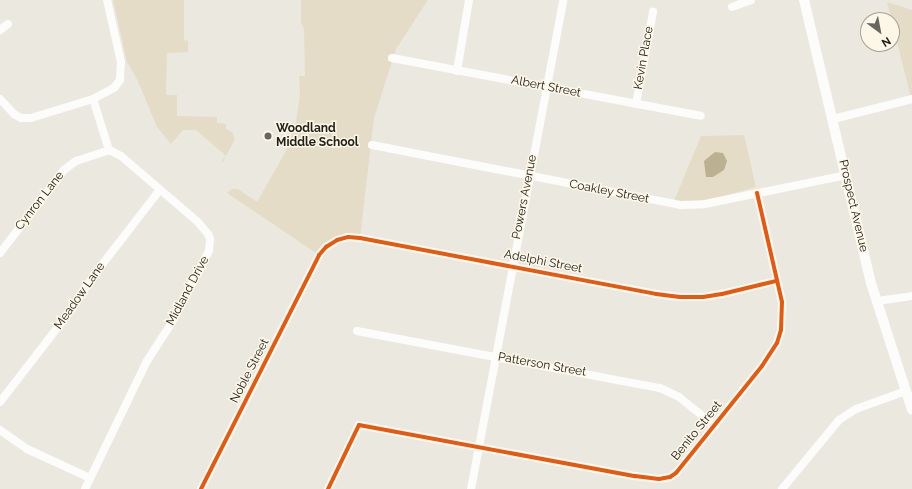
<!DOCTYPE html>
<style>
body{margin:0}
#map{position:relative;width:912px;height:489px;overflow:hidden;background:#ebe8df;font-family:Raleway,sans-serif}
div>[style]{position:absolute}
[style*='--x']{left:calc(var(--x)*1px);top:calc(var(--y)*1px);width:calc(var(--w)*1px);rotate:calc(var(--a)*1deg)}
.green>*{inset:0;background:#e4dcc6}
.water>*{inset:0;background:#bbb091}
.minor>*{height:8px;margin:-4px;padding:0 4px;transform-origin:4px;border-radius:4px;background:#fcfcfa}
.tertiary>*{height:10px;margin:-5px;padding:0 5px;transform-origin:5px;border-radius:5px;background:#fcfcfa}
.cycleway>*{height:4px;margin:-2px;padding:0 2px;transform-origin:2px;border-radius:2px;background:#e8590c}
.dots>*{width:11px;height:11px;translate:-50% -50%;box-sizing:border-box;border:2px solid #fdf7e7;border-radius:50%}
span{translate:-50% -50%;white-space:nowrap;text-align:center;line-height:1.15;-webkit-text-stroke:3px #fdf7e7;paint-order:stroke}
.street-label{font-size:12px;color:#22201a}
.poi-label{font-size:12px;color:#22201a;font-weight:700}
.left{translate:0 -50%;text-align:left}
.north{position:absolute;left:860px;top:12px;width:40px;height:40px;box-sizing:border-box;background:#fdf7e7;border:1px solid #a5a195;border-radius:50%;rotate:148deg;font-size:11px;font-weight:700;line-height:16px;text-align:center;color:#22201a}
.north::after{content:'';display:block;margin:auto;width:14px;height:18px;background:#68665f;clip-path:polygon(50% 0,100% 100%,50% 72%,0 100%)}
</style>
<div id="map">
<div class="green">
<div style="clip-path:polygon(113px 0,184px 0,184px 40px,188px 41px,188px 52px,167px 53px,166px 95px,177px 95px,177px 116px,217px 117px,217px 123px,226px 124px,226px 129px,232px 132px,235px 139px,223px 162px,222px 160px,226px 156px,196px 130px,183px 130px,171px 144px,157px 127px,137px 79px,127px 62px)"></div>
<div style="clip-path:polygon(301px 0,428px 0,396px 49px,374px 118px,360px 238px,348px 237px,319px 255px,227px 193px,232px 189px,238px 189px,257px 202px,286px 151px,296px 122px,300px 94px,299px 76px,305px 76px,304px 29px,301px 23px)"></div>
<div style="clip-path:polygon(887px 2px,912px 10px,912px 97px,911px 98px)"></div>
<div style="clip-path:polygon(744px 135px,756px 187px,700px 202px,674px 201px,701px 136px)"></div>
</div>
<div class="water">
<div style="clip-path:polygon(715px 152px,723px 153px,727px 161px,724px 170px,713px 177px,706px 177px,704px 161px)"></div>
</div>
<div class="minor">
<div style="--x:732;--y:7;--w:20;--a:-20"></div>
<div style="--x:0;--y:30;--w:10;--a:-37"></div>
<div style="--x:392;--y:58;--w:314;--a:10.6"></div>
<div style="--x:457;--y:71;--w:72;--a:-80.4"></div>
<div style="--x:0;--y:99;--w:21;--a:47"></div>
<div style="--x:14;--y:114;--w:8;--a:30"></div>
<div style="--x:21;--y:118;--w:10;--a:0"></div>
<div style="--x:31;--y:118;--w:65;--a:-17"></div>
<div style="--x:93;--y:99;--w:24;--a:-28"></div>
<div style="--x:114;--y:88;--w:10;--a:-53"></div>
<div style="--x:120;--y:80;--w:18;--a:-87"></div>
<div style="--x:121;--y:62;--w:64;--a:-102.7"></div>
<div style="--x:636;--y:104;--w:94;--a:-79.5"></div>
<div style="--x:833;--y:119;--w:81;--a:-14.2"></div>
<div style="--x:372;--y:145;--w:314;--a:11"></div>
<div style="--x:680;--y:205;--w:25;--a:-2"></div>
<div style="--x:705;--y:204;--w:144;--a:-11.6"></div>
<div style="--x:0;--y:253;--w:105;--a:-52.4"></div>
<div style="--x:64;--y:170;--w:15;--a:-37"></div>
<div style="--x:76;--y:161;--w:35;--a:-18"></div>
<div style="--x:877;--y:301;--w:35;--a:-8"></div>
<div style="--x:357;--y:331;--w:308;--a:10.7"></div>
<div style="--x:660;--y:388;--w:21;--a:25"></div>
<div style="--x:679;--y:397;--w:46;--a:38.9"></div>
<div style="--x:0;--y:402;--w:116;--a:-52.3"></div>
<div style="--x:71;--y:310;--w:42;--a:-56.7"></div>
<div style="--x:94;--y:275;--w:106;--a:-52.3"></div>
<div style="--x:0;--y:430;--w:33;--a:35"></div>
<div style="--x:27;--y:449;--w:69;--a:24.7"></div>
<div style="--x:85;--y:489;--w:142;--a:-64.2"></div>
<div style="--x:147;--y:361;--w:46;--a:-57.3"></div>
<div style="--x:172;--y:322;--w:80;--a:-62.5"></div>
<div style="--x:209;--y:251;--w:12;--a:-85"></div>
<div style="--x:210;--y:239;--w:5;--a:-112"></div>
<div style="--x:208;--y:234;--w:16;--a:-130"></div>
<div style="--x:198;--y:222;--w:101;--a:-139.4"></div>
<div style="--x:121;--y:156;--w:13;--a:-153"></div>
<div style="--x:109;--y:150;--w:53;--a:-107.4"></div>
<div style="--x:201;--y:489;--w:262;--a:-63.2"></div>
<div style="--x:319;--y:255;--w:11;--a:-49"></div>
<div style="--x:326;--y:247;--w:13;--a:-32"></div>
<div style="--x:337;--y:240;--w:11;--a:-15"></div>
<div style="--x:348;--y:237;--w:12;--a:5"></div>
<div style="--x:360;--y:238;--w:301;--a:10.7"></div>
<div style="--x:656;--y:294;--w:24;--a:7"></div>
<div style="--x:680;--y:297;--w:23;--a:0"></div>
<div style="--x:703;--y:297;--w:19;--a:-9"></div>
<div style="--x:722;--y:294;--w:56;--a:-13.5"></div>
<div style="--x:328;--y:489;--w:71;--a:-64.2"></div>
<div style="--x:359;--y:425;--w:281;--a:10.5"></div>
<div style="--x:635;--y:476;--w:24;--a:7"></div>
<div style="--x:659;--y:479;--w:11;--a:-10"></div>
<div style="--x:670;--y:477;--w:7;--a:-34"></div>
<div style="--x:676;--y:473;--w:137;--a:-51.2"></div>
<div style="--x:762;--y:366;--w:27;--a:-57"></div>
<div style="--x:777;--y:343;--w:14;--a:-73"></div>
<div style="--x:781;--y:330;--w:28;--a:-88"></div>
<div style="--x:782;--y:302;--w:112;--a:-102.9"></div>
<div style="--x:471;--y:489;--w:498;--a:-79.3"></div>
<div style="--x:782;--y:489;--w:89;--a:-50.4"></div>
<div style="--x:839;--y:420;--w:20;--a:-33"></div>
<div style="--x:856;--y:409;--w:53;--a:-19.8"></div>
</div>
<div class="tertiary">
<div style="--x:804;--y:0;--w:291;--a:76.7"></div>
<div style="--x:871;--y:283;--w:133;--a:72.1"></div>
</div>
<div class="cycleway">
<div style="--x:201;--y:489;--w:262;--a:-63.2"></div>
<div style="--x:319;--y:255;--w:11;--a:-49"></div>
<div style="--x:326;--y:247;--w:13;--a:-32"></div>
<div style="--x:337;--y:240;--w:11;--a:-15"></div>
<div style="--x:348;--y:237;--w:12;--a:5"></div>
<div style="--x:360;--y:238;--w:301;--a:10.7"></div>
<div style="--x:656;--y:294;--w:24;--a:7"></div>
<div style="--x:680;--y:297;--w:23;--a:0"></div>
<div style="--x:703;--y:297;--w:19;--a:-9"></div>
<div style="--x:722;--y:294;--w:56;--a:-13.5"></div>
<div style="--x:328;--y:489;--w:71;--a:-64.2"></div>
<div style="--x:359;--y:425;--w:281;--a:10.5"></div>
<div style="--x:635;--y:476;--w:24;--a:7"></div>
<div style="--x:659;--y:479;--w:11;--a:-10"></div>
<div style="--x:670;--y:477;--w:7;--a:-34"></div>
<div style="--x:676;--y:473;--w:137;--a:-51.2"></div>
<div style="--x:762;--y:366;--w:27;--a:-57"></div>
<div style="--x:777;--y:343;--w:14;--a:-73"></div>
<div style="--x:781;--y:330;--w:28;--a:-88"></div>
<div style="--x:782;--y:302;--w:112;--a:-102.9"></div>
</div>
<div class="dots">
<div style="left:268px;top:136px;background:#68665f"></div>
</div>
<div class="street-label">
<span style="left:644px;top:58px;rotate:-80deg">Kevin Place</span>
<span style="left:546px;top:87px;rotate:11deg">Albert Street</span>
<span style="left:609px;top:192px;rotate:11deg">Coakley Street</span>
<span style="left:525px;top:197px;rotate:-79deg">Powers Avenue</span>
<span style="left:40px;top:201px;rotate:-52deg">Cynron Lane</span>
<span style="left:853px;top:206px;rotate:77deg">Prospect Avenue</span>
<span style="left:543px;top:262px;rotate:11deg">Adelphi Street</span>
<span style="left:188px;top:291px;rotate:-62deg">Midland Drive</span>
<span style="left:80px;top:296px;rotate:-55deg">Meadow Lane</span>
<span style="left:542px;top:365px;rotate:10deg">Patterson Street</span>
<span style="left:250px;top:371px;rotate:-63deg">Noble Street</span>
<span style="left:697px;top:431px;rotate:-51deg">Benito Street</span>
</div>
<div class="poi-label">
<span class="left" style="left:276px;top:136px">Woodland<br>Middle School</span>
</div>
<div class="north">N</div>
</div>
